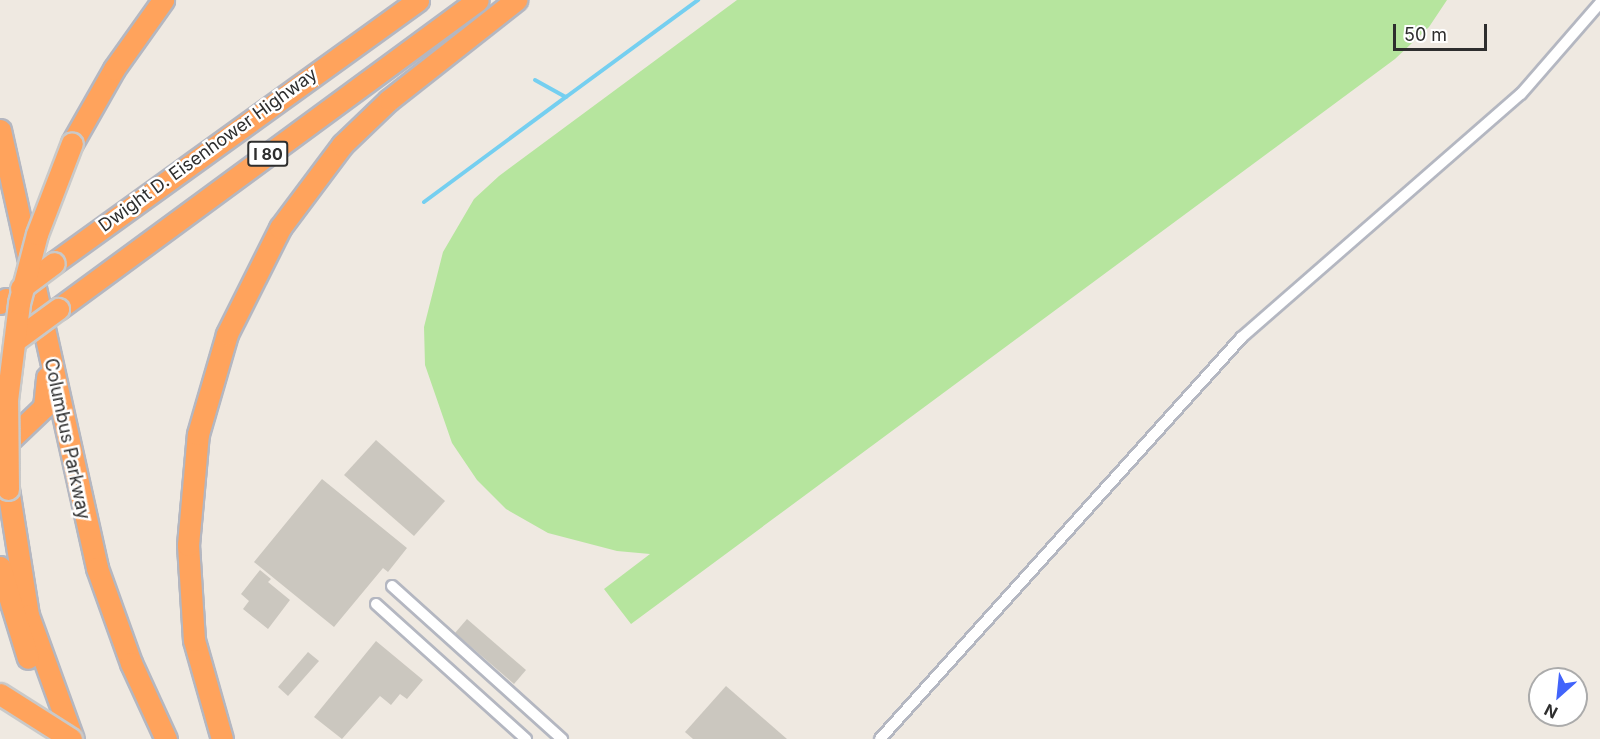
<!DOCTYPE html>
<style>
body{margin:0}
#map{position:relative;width:1600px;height:739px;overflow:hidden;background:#efe9e1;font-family:Inter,sans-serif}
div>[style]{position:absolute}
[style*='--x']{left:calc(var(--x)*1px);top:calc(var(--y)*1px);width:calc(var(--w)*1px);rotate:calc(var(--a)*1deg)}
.green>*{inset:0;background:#b6e59e}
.stream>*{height:4px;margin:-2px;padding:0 2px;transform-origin:2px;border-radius:2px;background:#75cff0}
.building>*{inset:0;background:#cbc7bf}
.roads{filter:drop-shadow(2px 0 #b4b7c1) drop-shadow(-2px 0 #b4b7c1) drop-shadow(0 2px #b4b7c1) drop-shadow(0 -2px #b4b7c1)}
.street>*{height:10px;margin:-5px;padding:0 5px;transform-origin:5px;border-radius:5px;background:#fff}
.highway>*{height:21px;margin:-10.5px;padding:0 10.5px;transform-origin:10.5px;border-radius:10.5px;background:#ffa35c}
.bridges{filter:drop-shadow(2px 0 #c9c9c9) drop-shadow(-2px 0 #c9c9c9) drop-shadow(0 2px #c9c9c9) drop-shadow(0 -2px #c9c9c9)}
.highway-bridge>*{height:21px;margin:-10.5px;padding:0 10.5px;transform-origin:10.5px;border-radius:10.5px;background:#ffa35c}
span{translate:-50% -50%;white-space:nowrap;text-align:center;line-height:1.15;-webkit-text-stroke:5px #fff;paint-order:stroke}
.shield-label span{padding:2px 4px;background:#fff;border:2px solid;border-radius:4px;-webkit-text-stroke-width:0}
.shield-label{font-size:16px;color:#2e2e2e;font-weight:700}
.street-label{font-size:18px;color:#2e2e2e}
.north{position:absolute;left:1528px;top:667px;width:60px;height:60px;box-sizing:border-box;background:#fff;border:2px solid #ababab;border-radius:50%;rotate:207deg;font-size:16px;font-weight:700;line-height:24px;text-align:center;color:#2e2e2e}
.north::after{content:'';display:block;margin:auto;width:21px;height:27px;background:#4264fb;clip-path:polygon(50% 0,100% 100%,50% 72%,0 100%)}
.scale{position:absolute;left:1393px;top:24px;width:94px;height:27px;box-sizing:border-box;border:3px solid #2e2e2e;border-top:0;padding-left:8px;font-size:18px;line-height:21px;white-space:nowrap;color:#2e2e2e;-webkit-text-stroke:4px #fff;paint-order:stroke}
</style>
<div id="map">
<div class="green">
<div style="clip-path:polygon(737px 0,1447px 0,1429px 27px,1395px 59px,631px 624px,604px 589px,650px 554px,617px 551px,548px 533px,506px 509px,477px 480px,452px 443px,425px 365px,424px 327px,443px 252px,474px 199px,499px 176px)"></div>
</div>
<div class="stream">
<div style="--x:535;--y:80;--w:35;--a:29"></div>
<div style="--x:566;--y:97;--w:164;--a:-36.3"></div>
<div style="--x:424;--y:202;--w:177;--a:-36.5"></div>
</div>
<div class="building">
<div style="clip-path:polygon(376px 440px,445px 501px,414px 536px,344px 475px)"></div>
<div style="clip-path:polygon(322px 479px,407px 548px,388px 572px,383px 568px,334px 627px,254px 562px)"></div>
<div style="clip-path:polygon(260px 570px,271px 579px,268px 582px,290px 600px,268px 629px,243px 609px,249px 601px,241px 594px)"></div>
<div style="clip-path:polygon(467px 619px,526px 670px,514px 684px,455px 633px)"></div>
<div style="clip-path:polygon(376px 641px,423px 680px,407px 699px,400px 694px,391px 705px,380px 696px,342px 739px,314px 717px)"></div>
<div style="clip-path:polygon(308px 652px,319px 661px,288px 696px,278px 687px)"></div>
<div style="clip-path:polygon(726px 686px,787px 739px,693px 739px,685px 732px)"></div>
</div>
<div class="roads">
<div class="street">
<div style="--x:392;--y:586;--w:229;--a:42"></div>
<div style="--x:376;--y:604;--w:202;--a:42"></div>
<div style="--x:880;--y:739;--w:540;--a:-48"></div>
<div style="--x:1241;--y:338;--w:371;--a:-41.1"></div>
<div style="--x:1521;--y:94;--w:121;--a:-49"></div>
</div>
<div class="highway">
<div style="--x:0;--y:130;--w:449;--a:77.5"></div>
<div style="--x:97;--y:568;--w:101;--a:70.3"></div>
<div style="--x:131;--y:663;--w:84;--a:65.3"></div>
<div style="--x:72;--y:143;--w:85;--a:-60.4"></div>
<div style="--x:114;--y:69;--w:85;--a:-54.6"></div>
<div style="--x:54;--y:263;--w:449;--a:-35.8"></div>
<div style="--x:0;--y:303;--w:7;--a:-34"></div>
<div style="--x:58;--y:309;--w:521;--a:-36.34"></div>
<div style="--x:0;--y:449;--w:61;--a:-43.7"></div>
<div style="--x:44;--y:407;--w:30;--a:-84"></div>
<div style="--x:8;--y:489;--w:128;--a:81"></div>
<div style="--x:28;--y:615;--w:132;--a:70.1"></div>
<div style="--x:0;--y:567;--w:95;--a:72.9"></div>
<div style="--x:222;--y:739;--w:103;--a:-105.8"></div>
<div style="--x:194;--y:640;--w:95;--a:-93.6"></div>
<div style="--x:188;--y:545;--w:111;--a:-84.9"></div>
<div style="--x:198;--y:434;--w:104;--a:-73.8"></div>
<div style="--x:227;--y:334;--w:119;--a:-63.4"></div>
<div style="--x:280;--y:228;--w:104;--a:-53.2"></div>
<div style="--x:342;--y:145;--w:65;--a:-43.8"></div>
<div style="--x:389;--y:100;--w:162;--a:-38.2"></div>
</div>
</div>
<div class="bridges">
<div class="highway-bridge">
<div style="--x:21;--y:288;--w:41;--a:-37.1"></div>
<div style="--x:17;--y:339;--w:51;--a:-36.2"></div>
<div style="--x:8;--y:489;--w:89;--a:-90.6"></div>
<div style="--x:7;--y:400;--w:98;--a:-82.9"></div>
<div style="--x:19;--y:303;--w:71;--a:-75.4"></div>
<div style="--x:37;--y:234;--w:97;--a:-69"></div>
<div style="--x:0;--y:694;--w:84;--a:32.4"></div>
</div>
</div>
<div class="shield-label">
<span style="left:268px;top:154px">I 80</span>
</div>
<div class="street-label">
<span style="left:208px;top:150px;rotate:-36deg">Dwight D. Eisenhower Highway</span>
<span style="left:67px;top:439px;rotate:78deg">Columbus Parkway</span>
</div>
<div class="north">N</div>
<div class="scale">50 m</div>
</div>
